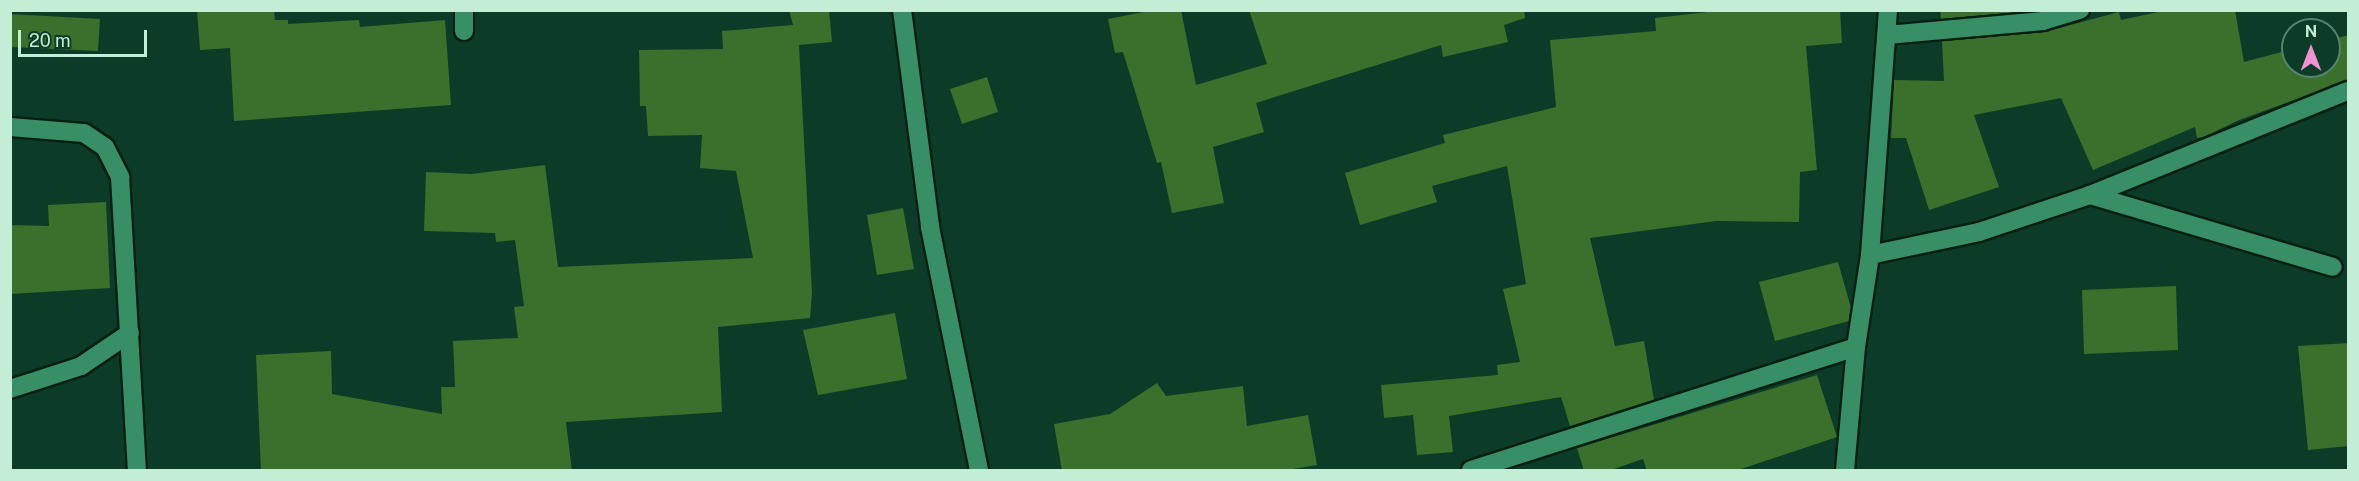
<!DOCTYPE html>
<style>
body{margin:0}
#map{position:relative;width:2359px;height:481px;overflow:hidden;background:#0c3c27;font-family:"Public Sans",sans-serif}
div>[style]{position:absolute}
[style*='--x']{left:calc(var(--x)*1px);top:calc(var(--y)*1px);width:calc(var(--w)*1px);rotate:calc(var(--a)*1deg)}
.building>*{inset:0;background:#3a6f2c}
.roads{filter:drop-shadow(2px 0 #052013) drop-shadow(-2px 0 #052013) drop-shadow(0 2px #052013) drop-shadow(0 -2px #052013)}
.street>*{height:18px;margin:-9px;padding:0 9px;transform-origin:9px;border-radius:9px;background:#388f65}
span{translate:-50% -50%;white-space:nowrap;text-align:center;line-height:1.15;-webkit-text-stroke:6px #0c3c27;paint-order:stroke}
.frame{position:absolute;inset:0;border:12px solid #c4edd5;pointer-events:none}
.north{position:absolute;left:2281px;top:18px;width:60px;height:60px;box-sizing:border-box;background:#0c3c27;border:2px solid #56836d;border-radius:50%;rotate:0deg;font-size:16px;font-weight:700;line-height:24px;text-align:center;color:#c4edd5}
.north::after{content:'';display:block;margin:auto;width:21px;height:27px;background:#f391d5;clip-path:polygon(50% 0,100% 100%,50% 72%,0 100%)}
.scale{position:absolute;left:18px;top:30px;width:129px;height:27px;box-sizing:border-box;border:3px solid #c4edd5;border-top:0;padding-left:8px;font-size:18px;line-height:21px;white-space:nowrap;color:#c4edd5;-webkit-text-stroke:4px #0c3c27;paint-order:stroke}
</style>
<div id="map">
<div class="building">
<div style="clip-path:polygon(197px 10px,274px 10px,275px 20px,288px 20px,288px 24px,359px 20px,360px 27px,445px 20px,451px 105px,234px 121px,230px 48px,200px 50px)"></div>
<div style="clip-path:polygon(789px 10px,829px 10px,832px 42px,799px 45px,812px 293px,810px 318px,718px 327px,722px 412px,566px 422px,572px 471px,261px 471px,256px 355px,331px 351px,332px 394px,442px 414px,441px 387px,455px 387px,453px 341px,518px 338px,514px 307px,524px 306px,515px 240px,496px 242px,495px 233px,424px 231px,426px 172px,471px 174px,545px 165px,558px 267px,753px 258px,736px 171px,700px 168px,702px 135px,648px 136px,646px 106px,640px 106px,639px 50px,723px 49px,722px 31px,793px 25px)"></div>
<div style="clip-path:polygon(1153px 10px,1181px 10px,1196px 85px,1267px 64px,1249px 10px,1524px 10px,1525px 18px,1504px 25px,1508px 42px,1443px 57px,1441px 45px,1256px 103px,1264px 132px,1213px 147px,1224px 203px,1172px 213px,1161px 162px,1157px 163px,1123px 52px,1115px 53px,1108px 19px)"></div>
<div style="clip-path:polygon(1725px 10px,1840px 10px,1842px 43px,1806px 46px,1817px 170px,1800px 172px,1799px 222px,1716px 221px,1590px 238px,1615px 346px,1644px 341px,1654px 400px,1570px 426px,1561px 397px,1449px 416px,1453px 452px,1417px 455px,1413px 415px,1384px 418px,1381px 385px,1498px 375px,1497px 365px,1520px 362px,1503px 289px,1526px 284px,1507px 166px,1432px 186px,1437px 202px,1360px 225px,1345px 173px,1445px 143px,1443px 135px,1556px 107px,1550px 40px,1656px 31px,1655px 18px)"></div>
<div style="clip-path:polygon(1940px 10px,2020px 10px,2020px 12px,1941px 19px)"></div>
<div style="clip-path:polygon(2167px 10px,2235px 10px,2244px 62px,2293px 49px,2293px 66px,2329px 66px,2329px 40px,2349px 35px,2349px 80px,2239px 120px,2204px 137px,2197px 138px,2195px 127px,2093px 170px,2061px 98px,1974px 115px,1999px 187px,1929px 210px,1906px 138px,1891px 138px,1894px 80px,1944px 81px,1942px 41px,2044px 32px,2119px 12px,2121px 20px)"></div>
<div style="clip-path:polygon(10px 14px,100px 19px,98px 51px,10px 47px)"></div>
<div style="clip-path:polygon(987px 77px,998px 112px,962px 124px,950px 89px)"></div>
<div style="clip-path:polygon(106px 202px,110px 288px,10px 294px,10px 225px,49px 226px,48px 205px)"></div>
<div style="clip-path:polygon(903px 208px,914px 269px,877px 275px,867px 215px)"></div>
<div style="clip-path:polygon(1838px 262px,1851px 308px,1849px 321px,1775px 341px,1759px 282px)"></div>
<div style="clip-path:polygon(2176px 286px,2178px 350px,2084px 354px,2082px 290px)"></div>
<div style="clip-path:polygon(895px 313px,907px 379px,818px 395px,803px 330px)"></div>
<div style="clip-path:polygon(2349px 343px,2349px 446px,2308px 450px,2298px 346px)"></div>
<div style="clip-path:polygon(1817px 375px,1837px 437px,1735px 471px,1647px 471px,1643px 459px,1608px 471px,1584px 471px,1577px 448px)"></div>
<div style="clip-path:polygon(1157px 383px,1166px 396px,1243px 386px,1247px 426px,1308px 415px,1317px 465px,1281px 471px,1062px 471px,1054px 424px,1110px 414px)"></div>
</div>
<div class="roads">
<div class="street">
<div style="--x:464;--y:10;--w:21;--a:90"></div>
<div style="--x:902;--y:10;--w:219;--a:82.6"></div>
<div style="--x:930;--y:227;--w:248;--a:78.6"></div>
<div style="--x:1887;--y:35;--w:157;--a:-5.1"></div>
<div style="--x:2043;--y:21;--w:39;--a:-17"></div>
<div style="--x:10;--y:127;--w:74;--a:4.6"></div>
<div style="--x:84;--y:133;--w:25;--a:34"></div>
<div style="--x:105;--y:147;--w:34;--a:63"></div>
<div style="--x:120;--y:177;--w:293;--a:86.7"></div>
<div style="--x:2090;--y:195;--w:253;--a:16.5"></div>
<div style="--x:1870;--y:255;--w:111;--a:-11.9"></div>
<div style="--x:1979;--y:232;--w:117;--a:-18.4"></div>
<div style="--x:2090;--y:195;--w:278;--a:-22"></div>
<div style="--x:10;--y:389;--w:75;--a:-17.9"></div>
<div style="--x:81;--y:366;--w:59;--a:-34"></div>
<div style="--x:1471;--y:470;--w:404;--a:-17.7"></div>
<div style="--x:1845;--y:470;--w:123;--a:-84.9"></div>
<div style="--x:1856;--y:347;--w:93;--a:-81.3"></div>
<div style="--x:1870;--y:255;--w:246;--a:-85.8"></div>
</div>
</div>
<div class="frame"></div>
<div class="north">N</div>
<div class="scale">20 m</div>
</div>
